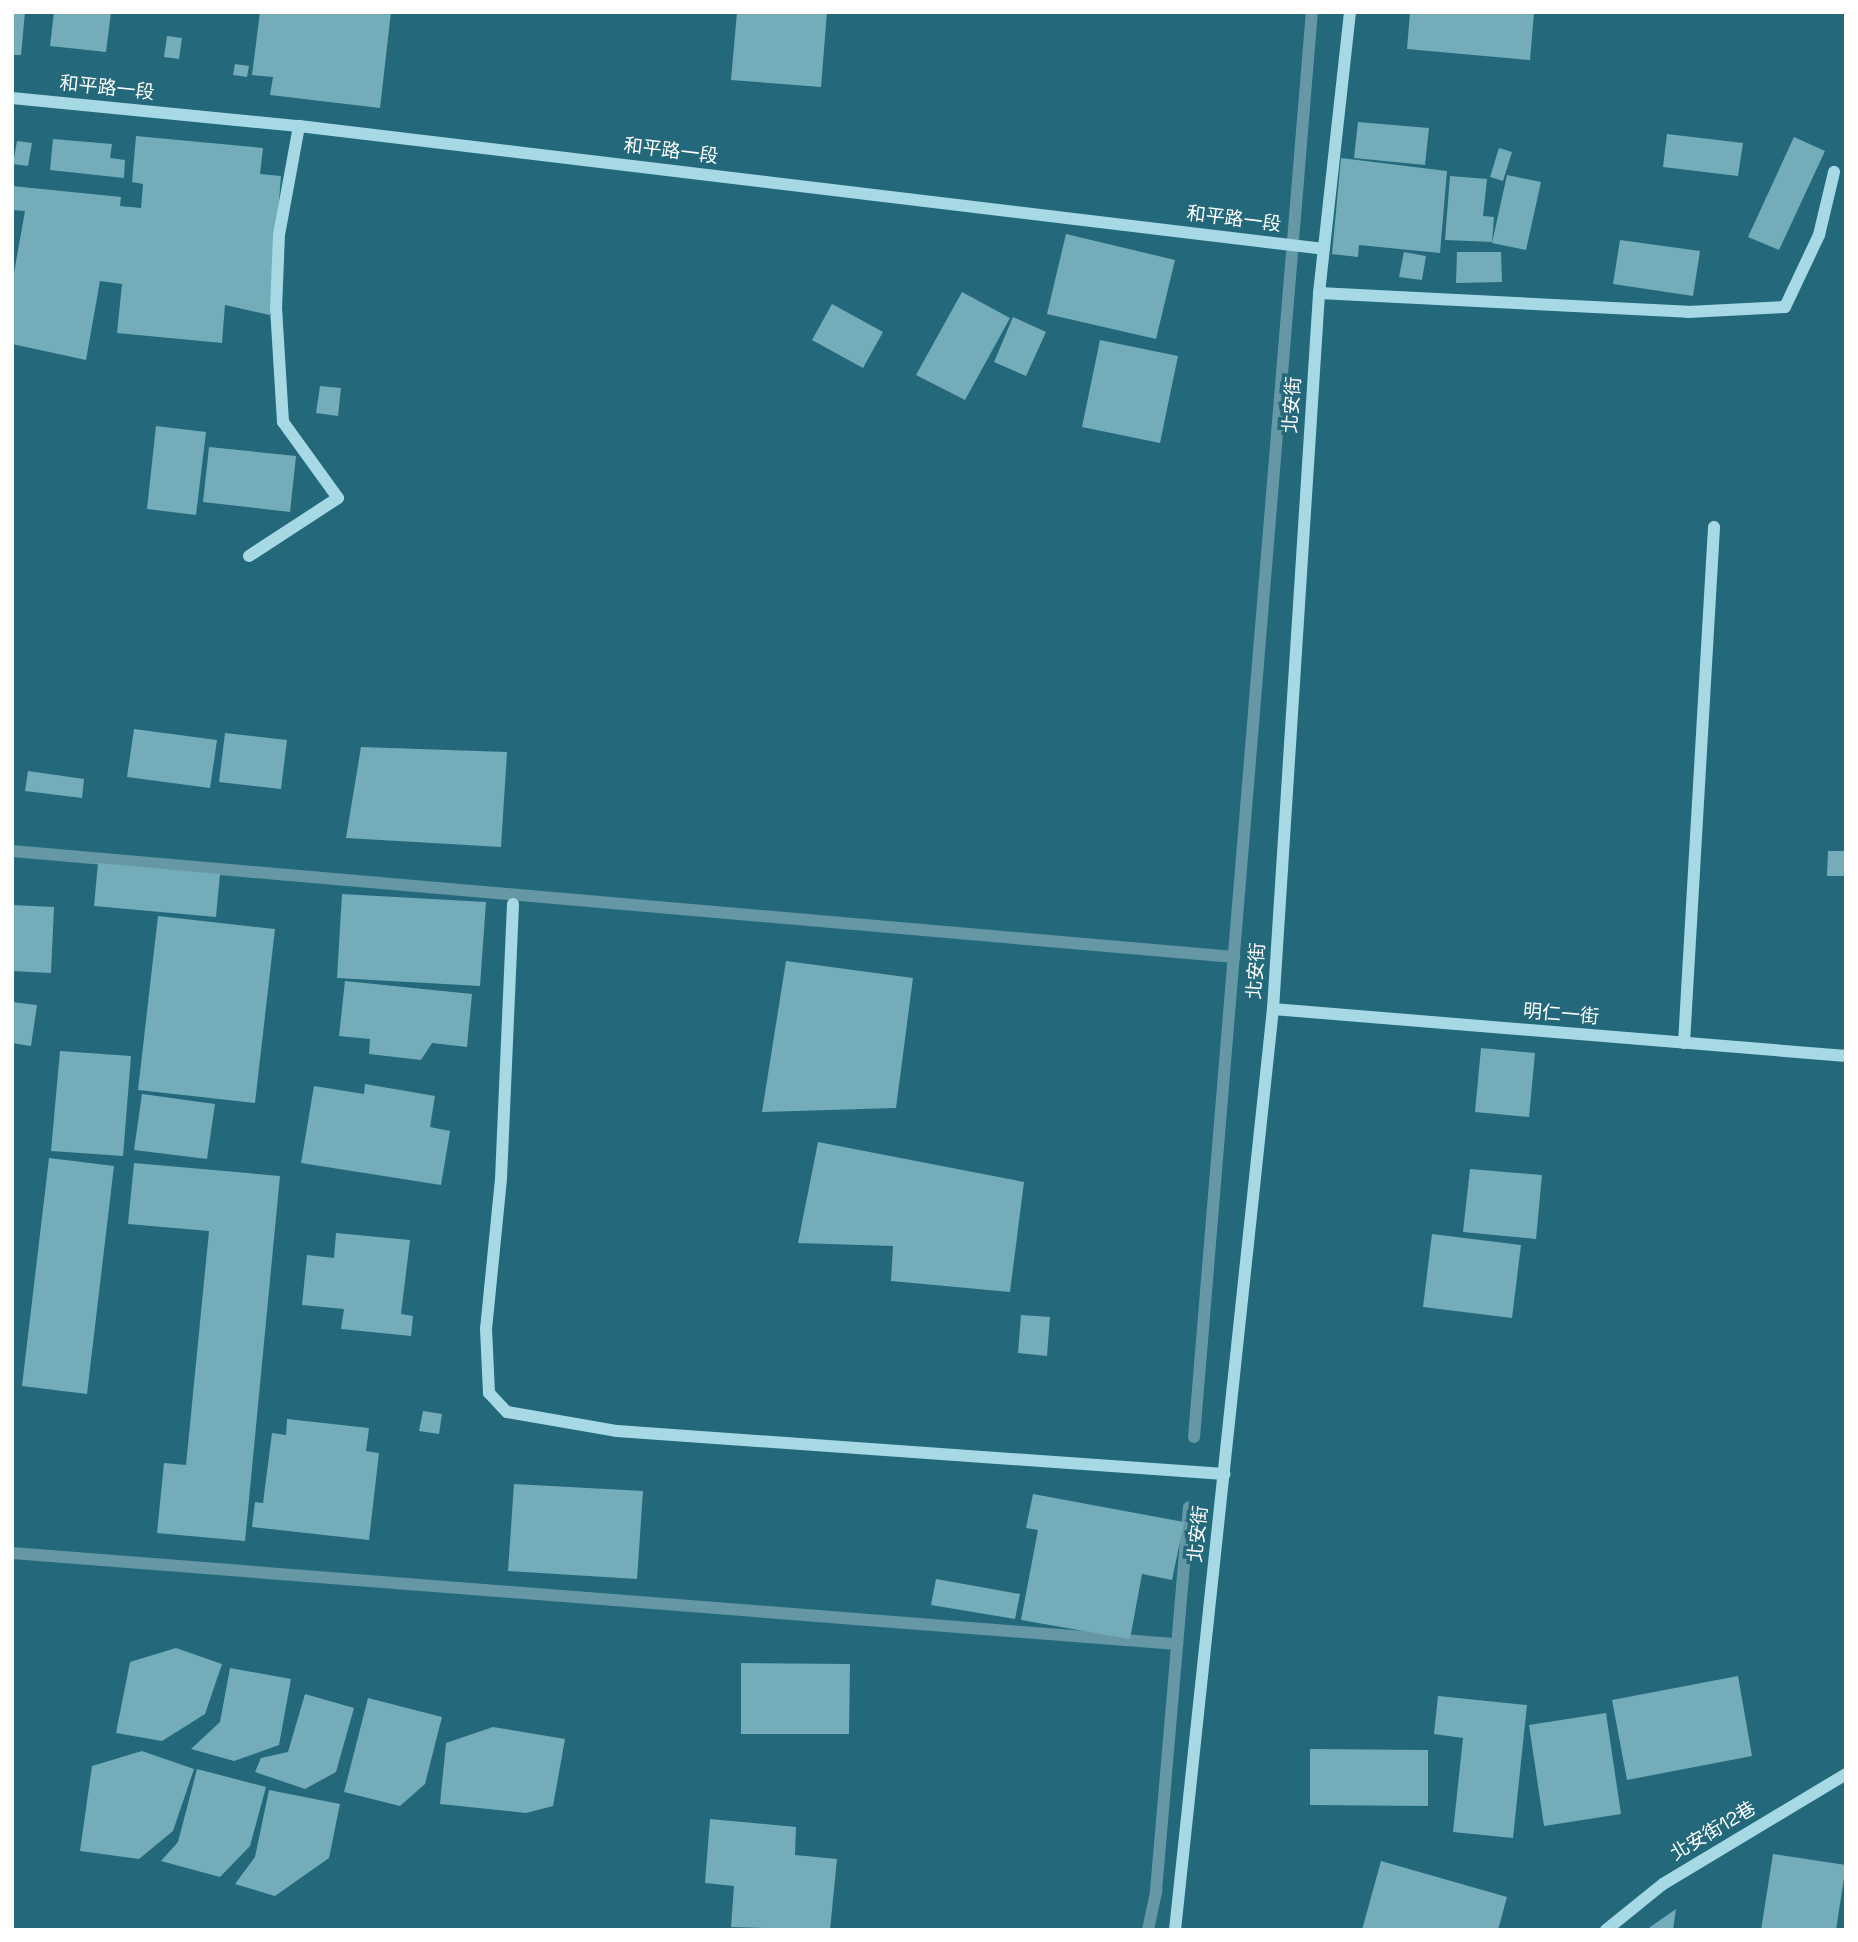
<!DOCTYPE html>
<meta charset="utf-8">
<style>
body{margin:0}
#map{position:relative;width:1858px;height:1942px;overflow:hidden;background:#23697b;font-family:"Space Grotesk","Noto Sans TC",sans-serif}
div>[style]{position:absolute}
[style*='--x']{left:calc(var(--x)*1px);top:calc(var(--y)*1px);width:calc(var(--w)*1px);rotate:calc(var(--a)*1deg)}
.stream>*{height:12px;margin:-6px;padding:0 6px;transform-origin:6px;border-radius:6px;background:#6598a4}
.building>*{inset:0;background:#74acb9}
.minor>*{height:12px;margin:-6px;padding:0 6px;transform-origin:6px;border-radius:6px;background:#a7d9e5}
span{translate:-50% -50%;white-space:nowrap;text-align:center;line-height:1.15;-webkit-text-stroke:7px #23697b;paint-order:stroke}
.street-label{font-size:19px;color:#fff}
.frame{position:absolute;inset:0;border:14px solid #fff;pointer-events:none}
</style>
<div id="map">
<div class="stream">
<div style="--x:12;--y:851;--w:1227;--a:4.96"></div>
<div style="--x:1194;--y:1437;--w:1430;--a:-85.27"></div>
<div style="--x:12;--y:1553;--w:1169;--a:4.47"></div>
<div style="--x:1148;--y:1930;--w:40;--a:-78"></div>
<div style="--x:1156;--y:1891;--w:385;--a:-85.1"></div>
</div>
<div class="building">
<div style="clip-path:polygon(12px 12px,25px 12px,21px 55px,12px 55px)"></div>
<div style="clip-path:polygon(54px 12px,111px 12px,106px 52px,50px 46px)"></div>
<div style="clip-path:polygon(260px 12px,391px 12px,380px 108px,270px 95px,273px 77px,252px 75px)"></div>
<div style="clip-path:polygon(737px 12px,827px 12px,821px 87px,731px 80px)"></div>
<div style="clip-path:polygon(1410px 12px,1534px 12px,1530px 60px,1407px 49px)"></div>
<div style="clip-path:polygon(167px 36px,182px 38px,179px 59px,164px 57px)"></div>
<div style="clip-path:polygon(235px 64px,249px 66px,247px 77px,233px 75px)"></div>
<div style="clip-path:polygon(1358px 122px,1429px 128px,1425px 165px,1354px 158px)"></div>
<div style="clip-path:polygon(1667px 134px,1743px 143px,1738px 176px,1663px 167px)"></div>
<div style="clip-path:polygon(136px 136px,263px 148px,260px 174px,281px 176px,270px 315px,225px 305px,222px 343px,117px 333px,122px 284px,100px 281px,86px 360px,12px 344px,12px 284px,25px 211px,12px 210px,12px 186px,121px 197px,120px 206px,141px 208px,143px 184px,132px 182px)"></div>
<div style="clip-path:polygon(1794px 137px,1825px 151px,1779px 250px,1748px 237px)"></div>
<div style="clip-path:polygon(53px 139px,112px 144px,110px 158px,125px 160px,124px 178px,50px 170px)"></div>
<div style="clip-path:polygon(17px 141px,32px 143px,28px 166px,13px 164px)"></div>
<div style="clip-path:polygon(1499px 148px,1512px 152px,1503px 181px,1490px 177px)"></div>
<div style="clip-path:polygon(1341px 158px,1447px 171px,1440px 253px,1359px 245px,1358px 257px,1332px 254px)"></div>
<div style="clip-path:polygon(1507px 175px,1541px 182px,1526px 250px,1492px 243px)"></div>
<div style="clip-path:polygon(1450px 176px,1487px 179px,1483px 216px,1494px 217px,1492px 242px,1445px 240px)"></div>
<div style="clip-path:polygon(1066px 234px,1175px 260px,1156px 339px,1047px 314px)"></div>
<div style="clip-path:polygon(1620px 240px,1700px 251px,1693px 296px,1613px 284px)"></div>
<div style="clip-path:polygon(1404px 252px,1426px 256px,1422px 280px,1399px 277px)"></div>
<div style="clip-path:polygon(1457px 252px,1501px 252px,1502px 282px,1456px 283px)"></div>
<div style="clip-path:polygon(962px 292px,1010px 318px,965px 400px,916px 375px)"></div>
<div style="clip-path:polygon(832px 304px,883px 332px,863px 368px,812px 340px)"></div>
<div style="clip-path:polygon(1013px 317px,1046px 332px,1026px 376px,994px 362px)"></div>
<div style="clip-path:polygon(1100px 340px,1178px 356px,1160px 443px,1082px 427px)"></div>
<div style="clip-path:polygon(320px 386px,341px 388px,338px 416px,316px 413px)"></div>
<div style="clip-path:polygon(156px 426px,206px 432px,196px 515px,147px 509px)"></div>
<div style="clip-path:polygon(209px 447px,296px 456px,290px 512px,203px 502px)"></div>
<div style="clip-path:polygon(134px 729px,217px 740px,210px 788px,127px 777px)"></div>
<div style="clip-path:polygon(225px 733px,287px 740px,281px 789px,219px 782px)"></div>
<div style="clip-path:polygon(361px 747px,507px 752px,501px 847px,346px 838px)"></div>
<div style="clip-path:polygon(28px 771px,84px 779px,82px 798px,25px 791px)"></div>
<div style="clip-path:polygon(1828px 851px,1846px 851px,1846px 876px,1827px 876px)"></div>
<div style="clip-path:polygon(98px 863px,220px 874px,216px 917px,94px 906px)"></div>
<div style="clip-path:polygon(342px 894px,486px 902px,480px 986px,337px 978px)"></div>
<div style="clip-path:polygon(12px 905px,54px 907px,51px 973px,12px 971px)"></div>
<div style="clip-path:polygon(158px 916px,275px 929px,255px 1103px,138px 1090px)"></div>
<div style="clip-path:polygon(786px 961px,913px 978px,896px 1108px,762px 1112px)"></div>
<div style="clip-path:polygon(345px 981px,472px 994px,467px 1047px,432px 1043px,421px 1060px,369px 1054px,370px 1039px,339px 1036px)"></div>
<div style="clip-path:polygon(12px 1002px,37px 1005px,31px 1046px,12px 1043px)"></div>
<div style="clip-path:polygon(1481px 1048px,1535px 1053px,1529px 1117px,1475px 1112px)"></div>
<div style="clip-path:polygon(60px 1051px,131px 1056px,123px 1156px,51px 1151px)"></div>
<div style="clip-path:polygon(365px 1084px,435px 1096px,430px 1127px,450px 1131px,441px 1185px,301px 1163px,314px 1086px,364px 1094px)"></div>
<div style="clip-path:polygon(142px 1094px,215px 1104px,207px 1159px,134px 1150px)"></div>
<div style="clip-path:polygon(818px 1142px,1024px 1182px,1010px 1292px,891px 1281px,893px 1246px,798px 1243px)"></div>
<div style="clip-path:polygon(49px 1158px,114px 1166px,87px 1394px,22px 1386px)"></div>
<div style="clip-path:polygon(134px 1163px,280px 1176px,245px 1541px,157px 1533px,164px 1463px,186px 1465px,209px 1231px,128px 1224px)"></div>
<div style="clip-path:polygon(1470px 1169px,1542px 1175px,1536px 1239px,1463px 1232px)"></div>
<div style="clip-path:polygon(336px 1233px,410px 1240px,401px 1314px,413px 1316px,411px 1336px,341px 1329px,344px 1309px,302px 1305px,307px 1255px,334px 1258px)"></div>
<div style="clip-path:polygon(1432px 1234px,1521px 1245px,1512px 1318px,1423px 1307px)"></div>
<div style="clip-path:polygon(1021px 1315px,1050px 1317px,1047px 1356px,1018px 1353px)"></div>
<div style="clip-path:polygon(423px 1411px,442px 1414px,439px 1434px,419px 1431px)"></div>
<div style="clip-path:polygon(287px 1419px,369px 1428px,366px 1451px,379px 1453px,369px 1540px,252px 1527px,255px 1502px,263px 1503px,272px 1433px,286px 1435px)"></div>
<div style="clip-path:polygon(514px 1484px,643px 1491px,637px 1579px,508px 1571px)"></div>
<div style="clip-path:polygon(1033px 1494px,1184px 1522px,1172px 1580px,1142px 1574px,1130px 1639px,1021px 1620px,1038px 1530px,1026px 1528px)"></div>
<div style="clip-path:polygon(936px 1579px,1020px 1594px,1015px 1619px,931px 1605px)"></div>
<div style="clip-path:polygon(176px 1648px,222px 1664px,205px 1714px,162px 1741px,116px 1733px,130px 1662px)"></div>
<div style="clip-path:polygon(741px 1663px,850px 1664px,849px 1734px,741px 1734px)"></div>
<div style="clip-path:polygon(230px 1668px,291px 1679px,279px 1745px,234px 1761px,191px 1749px,220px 1722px)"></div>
<div style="clip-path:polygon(1738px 1676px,1752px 1756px,1627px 1780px,1612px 1700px)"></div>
<div style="clip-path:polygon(305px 1694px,354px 1708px,336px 1772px,305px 1789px,255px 1772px,261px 1758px,288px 1752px)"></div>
<div style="clip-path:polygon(1438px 1696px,1527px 1705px,1513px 1838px,1453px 1832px,1463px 1738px,1434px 1734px)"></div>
<div style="clip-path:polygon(368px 1698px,442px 1717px,425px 1784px,400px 1806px,344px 1792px)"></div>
<div style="clip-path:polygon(1606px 1713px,1621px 1814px,1544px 1826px,1529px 1725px)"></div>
<div style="clip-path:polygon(493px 1727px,565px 1739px,553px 1806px,526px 1813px,440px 1804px,446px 1743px)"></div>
<div style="clip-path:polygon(1310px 1749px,1428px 1750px,1428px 1806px,1310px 1805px)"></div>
<div style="clip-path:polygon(142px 1751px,194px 1769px,173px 1831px,139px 1859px,80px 1851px,92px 1766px)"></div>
<div style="clip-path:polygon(197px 1769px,266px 1787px,250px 1846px,220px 1877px,161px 1861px,178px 1842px)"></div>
<div style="clip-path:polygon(269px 1790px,340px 1804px,329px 1858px,275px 1896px,235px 1884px,255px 1857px)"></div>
<div style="clip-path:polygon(710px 1819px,796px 1827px,795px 1855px,837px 1859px,830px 1930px,731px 1927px,734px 1886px,705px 1883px)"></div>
<div style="clip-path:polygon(1773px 1854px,1846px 1865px,1836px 1930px,1761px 1930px)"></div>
<div style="clip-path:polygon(1381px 1861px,1507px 1897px,1498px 1930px,1362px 1930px)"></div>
<div style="clip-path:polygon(1676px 1909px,1673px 1930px,1646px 1930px)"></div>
</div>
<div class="minor">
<div style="--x:12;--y:98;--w:288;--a:5.6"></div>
<div style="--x:299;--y:126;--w:1032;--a:6.84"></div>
<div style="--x:1319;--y:293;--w:369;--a:2.9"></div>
<div style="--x:1688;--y:312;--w:97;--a:-3"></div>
<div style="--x:1785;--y:307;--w:80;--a:-64.7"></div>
<div style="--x:1819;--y:235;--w:65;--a:-76.6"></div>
<div style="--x:249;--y:556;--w:106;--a:-33.1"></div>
<div style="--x:338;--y:498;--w:94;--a:-125.9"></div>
<div style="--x:283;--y:422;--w:113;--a:-93.5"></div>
<div style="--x:276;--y:309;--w:74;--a:-87.7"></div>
<div style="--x:279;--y:235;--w:111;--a:-79.6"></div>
<div style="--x:513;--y:904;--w:275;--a:92.5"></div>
<div style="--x:501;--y:1179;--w:151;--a:95.7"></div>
<div style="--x:486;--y:1329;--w:64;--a:87.3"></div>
<div style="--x:489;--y:1393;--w:26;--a:47"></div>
<div style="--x:507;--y:1412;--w:112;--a:9.8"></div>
<div style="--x:617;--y:1431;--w:609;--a:4.05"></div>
<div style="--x:1273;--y:1009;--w:575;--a:4.69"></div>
<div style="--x:1684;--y:1043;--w:517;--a:-86.67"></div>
<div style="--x:1175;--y:1930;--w:926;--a:-83.93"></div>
<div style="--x:1273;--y:1009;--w:717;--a:-86.32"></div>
<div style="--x:1319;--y:293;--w:283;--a:-83.7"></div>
<div style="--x:1606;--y:1930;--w:73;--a:-38.9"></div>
<div style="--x:1663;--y:1884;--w:214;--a:-31"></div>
</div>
<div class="street-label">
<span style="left:107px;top:88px;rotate:6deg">和平路一段</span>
<span style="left:671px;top:151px;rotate:7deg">和平路一段</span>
<span style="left:1234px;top:219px;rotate:7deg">和平路一段</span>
<span style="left:1292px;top:405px;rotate:-86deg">北安街</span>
<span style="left:1256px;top:971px;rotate:-86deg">北安街</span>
<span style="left:1561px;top:1014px;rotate:5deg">明仁一街</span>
<span style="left:1198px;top:1534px;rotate:-84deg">北安街</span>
<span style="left:1713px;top:1831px;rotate:-31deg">北安街12巷</span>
</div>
<div class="frame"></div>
</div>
